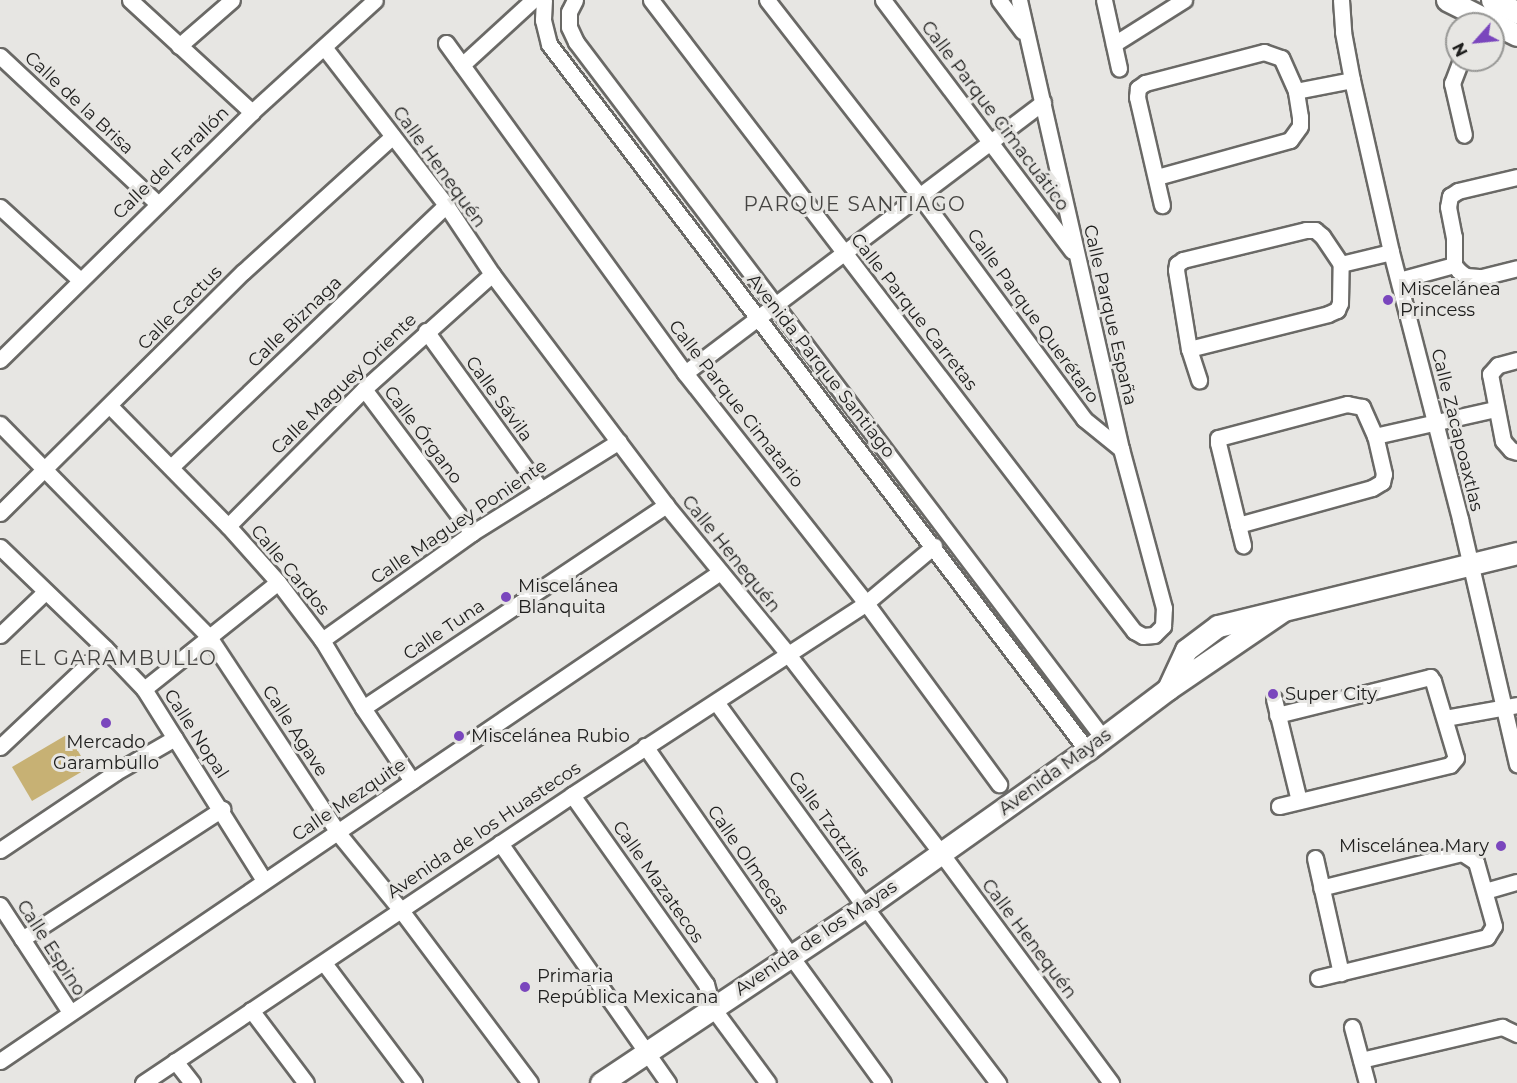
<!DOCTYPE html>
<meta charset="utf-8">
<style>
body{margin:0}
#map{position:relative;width:1517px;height:1083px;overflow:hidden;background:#e7e6e3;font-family:Montserrat,sans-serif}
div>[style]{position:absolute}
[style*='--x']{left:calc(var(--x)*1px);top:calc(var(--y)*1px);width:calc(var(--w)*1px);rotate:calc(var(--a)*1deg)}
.green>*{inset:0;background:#c7b174}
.roads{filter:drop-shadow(2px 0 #6a6966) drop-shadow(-2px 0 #6a6966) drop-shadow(0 2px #6a6966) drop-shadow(0 -2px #6a6966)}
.street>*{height:15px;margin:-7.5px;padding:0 7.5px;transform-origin:7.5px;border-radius:7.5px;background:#fff}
.secondary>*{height:21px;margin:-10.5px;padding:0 10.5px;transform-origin:10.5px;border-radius:10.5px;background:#fff}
.dots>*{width:16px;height:16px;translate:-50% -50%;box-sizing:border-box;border:3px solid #e7e6e3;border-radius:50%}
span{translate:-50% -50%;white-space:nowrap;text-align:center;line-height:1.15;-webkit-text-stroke:6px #e7e6e3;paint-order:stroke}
.street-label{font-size:18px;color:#20201f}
.poi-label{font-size:18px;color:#20201f}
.left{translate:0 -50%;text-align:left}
.right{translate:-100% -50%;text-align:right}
.neighbourhood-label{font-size:20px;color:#464543;letter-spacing:1.5px}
.north{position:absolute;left:1445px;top:12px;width:60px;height:60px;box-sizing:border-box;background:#e7e6e3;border:2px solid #979795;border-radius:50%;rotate:243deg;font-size:16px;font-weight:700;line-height:24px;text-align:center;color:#20201f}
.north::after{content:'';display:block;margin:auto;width:21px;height:27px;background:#7a46bd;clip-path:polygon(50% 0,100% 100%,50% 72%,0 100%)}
</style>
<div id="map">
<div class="green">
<div style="clip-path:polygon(68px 734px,88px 768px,32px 801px,12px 767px)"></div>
</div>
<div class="roads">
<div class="street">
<div style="--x:130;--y:0;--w:166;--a:42.6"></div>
<div style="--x:544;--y:0;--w:20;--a:93"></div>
<div style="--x:543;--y:20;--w:25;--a:76"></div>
<div style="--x:549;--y:44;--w:888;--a:52.69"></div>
<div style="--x:575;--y:0;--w:13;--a:117"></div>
<div style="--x:569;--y:12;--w:15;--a:90"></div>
<div style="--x:569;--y:27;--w:17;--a:65"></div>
<div style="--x:576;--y:42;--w:873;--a:52.87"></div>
<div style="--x:651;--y:0;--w:795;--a:52.57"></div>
<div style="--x:1134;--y:631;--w:10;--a:29"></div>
<div style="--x:1143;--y:636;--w:11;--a:-5"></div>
<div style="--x:1154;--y:635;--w:13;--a:-45"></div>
<div style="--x:1163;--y:626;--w:18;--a:-87"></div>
<div style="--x:1164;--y:608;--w:165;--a:-105.1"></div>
<div style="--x:1121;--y:449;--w:460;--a:-102.8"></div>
<div style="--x:767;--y:0;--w:247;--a:52.1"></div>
<div style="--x:919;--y:195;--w:278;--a:53.6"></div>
<div style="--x:1084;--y:419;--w:48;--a:39"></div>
<div style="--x:883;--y:0;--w:314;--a:53"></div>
<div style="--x:999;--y:0;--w:39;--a:53"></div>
<div style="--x:1104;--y:0;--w:70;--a:77.6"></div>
<div style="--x:1341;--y:0;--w:32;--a:86"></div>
<div style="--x:1343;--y:32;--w:49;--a:79.4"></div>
<div style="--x:1352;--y:80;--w:176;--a:77.2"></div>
<div style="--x:1391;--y:252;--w:276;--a:75.5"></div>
<div style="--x:1460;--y:519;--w:252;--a:76.9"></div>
<div style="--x:446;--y:43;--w:407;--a:54.1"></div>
<div style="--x:685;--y:373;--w:293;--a:51.8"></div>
<div style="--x:866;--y:603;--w:225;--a:53.7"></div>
<div style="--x:1114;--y:44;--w:83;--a:-32.2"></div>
<div style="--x:179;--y:46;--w:70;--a:-41"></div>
<div style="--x:324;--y:47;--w:200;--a:52.3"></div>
<div style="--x:446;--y:205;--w:83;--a:56.3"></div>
<div style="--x:492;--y:274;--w:289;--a:53"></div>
<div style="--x:666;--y:505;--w:191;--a:50.7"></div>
<div style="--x:787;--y:653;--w:252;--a:52.4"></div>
<div style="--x:941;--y:853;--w:286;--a:53.5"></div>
<div style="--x:0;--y:56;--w:215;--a:43.1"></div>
<div style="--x:1461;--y:60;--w:25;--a:111"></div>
<div style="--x:1452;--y:83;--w:53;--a:77"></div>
<div style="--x:462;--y:65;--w:96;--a:-42.5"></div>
<div style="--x:1296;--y:91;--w:57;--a:-11.1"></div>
<div style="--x:1157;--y:177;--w:138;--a:-15.5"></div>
<div style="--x:1290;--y:140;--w:17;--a:-54"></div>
<div style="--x:1300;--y:126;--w:9;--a:-90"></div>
<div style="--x:1300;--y:117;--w:26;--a:-99"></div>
<div style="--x:1296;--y:91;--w:36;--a:-114"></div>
<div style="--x:1281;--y:58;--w:18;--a:-161"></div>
<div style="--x:1264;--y:52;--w:123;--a:165.4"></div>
<div style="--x:1145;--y:83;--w:9;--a:144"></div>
<div style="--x:1138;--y:88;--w:9;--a:96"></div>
<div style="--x:1137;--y:97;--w:111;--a:77"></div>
<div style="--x:1517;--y:177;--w:61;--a:166.7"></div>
<div style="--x:1458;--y:191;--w:9;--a:148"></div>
<div style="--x:1450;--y:196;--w:11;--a:100"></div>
<div style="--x:1448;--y:207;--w:31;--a:79"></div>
<div style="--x:1454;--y:237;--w:28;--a:90"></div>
<div style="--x:1454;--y:265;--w:8;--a:50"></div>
<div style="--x:1459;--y:271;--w:9;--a:36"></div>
<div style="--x:1466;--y:276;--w:16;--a:4"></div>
<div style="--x:1482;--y:277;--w:36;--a:-14"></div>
<div style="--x:0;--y:207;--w:108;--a:42.4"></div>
<div style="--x:1341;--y:264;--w:51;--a:-13.5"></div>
<div style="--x:1399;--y:280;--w:57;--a:-15.3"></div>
<div style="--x:426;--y:331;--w:196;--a:54.1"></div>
<div style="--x:1189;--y:349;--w:143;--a:-14.1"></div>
<div style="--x:1328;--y:314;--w:10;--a:-24"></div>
<div style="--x:1337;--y:310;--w:8;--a:-67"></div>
<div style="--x:1340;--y:303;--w:39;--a:-89"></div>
<div style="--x:1341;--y:264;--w:34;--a:-124"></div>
<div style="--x:1322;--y:236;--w:9;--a:-139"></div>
<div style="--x:1315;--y:230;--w:9;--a:180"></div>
<div style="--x:1306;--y:230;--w:127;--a:166.3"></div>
<div style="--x:1183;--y:260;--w:7;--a:146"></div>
<div style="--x:1177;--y:264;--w:6;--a:99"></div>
<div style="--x:1176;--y:270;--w:80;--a:80.7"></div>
<div style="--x:1189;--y:349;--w:33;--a:72"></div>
<div style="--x:0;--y:360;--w:354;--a:-44.5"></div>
<div style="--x:252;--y:112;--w:166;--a:-42.3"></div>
<div style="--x:1517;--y:360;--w:20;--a:165"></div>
<div style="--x:1498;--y:365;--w:12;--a:132"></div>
<div style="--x:1490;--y:374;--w:68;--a:79"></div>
<div style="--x:1503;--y:441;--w:12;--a:48"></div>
<div style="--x:1511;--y:450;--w:6;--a:18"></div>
<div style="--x:685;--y:373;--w:449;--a:-37.1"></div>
<div style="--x:364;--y:389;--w:180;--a:53.1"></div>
<div style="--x:110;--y:406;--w:168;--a:45.5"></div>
<div style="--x:228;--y:526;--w:75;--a:48.2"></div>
<div style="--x:278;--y:582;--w:73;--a:52.8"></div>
<div style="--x:322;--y:640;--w:79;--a:58.9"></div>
<div style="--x:363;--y:708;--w:88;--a:56.1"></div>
<div style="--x:0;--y:424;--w:298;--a:45.5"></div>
<div style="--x:209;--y:637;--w:235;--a:56.6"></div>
<div style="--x:338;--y:833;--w:98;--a:50.8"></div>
<div style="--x:400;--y:909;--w:217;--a:53.2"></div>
<div style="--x:1375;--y:436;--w:123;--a:-12.7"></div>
<div style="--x:171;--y:467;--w:380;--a:-43.6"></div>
<div style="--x:0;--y:513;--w:342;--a:-44.8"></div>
<div style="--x:243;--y:272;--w:202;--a:-42.2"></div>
<div style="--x:1238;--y:525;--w:139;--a:-15.4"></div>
<div style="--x:1372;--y:488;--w:12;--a:-31"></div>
<div style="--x:1382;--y:482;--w:8;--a:-76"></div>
<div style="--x:1384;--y:474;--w:39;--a:-103"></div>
<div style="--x:1375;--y:436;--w:32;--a:-114"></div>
<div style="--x:1362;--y:407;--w:15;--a:-169"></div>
<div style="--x:1347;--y:404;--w:133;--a:165.2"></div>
<div style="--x:1218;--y:438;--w:5;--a:90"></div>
<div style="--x:1218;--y:443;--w:84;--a:76.3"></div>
<div style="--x:1238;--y:525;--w:21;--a:76"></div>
<div style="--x:228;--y:526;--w:193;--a:-45.2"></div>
<div style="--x:364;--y:389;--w:172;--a:-41.9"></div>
<div style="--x:0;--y:547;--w:146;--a:43.9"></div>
<div style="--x:105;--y:648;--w:57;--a:46.4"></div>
<div style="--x:144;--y:689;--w:226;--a:57.9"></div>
<div style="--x:0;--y:635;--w:62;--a:-43.7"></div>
<div style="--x:322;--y:640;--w:184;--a:-35.5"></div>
<div style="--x:472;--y:533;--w:173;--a:-32"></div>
<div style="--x:144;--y:689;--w:171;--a:-38.6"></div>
<div style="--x:1274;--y:699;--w:105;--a:76.2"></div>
<div style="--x:716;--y:702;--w:253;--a:54"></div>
<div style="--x:865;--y:907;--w:221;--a:52.9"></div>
<div style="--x:363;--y:708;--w:365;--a:-33.8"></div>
<div style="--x:1277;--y:715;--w:158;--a:-13.9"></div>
<div style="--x:1430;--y:677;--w:5;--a:53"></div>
<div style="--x:1433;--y:681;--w:80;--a:73.4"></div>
<div style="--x:1456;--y:758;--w:9;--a:131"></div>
<div style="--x:1450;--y:765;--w:176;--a:166.5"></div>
<div style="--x:1445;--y:718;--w:73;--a:-10.2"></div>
<div style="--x:645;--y:746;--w:254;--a:55.2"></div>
<div style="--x:790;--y:955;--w:158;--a:54"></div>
<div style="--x:0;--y:747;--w:144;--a:-43.3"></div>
<div style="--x:572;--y:795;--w:232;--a:54.7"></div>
<div style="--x:706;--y:984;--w:24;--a:75"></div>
<div style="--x:712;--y:1007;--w:94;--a:53.6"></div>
<div style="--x:500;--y:843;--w:293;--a:55"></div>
<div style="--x:0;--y:850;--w:140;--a:-33.9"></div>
<div style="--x:116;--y:772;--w:68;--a:-30"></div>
<div style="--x:1315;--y:858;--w:118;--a:77.3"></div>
<div style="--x:1485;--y:891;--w:33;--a:-16"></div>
<div style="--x:0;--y:905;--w:128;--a:56.8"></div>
<div style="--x:22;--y:939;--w:239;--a:-33"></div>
<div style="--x:324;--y:963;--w:150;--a:53.1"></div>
<div style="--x:1318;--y:978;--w:174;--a:-13.6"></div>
<div style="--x:1487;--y:937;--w:13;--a:-58"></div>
<div style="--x:1494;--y:926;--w:66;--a:-105.7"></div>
<div style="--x:1476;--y:862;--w:17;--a:-147"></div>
<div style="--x:1462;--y:853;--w:145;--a:166.1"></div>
<div style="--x:251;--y:1010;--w:91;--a:53"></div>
<div style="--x:1352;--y:1027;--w:58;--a:75"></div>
<div style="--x:1361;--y:1060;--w:145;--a:-13.2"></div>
<div style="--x:1502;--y:1027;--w:17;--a:25"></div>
<div style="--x:0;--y:1061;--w:870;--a:-34.18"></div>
<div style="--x:175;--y:1061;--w:28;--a:52"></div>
<div style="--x:143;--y:1083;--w:517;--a:-33.87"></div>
<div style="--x:572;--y:795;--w:351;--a:-33.1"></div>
<div style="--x:866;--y:603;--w:89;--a:-40"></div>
</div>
<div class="secondary">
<div style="--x:1447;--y:0;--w:78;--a:26.6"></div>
<div style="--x:1492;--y:0;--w:28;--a:26"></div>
<div style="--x:1168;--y:689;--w:43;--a:-65.2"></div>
<div style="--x:1186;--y:650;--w:40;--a:-37"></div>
<div style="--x:1218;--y:626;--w:308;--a:-13.7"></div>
<div style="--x:601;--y:1083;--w:317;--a:-33.7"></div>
<div style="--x:865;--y:907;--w:272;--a:-35.3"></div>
<div style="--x:1087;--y:750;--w:101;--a:-37"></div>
<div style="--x:1168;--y:689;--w:137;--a:-34.3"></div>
</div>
</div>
<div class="dots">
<div style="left:1388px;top:300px;background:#7a46bd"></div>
<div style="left:506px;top:597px;background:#7a46bd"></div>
<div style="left:1273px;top:694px;background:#7a46bd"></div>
<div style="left:106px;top:723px;background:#7a46bd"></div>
<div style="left:459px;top:736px;background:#7a46bd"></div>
<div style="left:1501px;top:846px;background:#7a46bd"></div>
<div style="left:525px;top:987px;background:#7a46bd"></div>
</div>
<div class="street-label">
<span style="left:79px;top:103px;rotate:43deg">Calle de la Brisa</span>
<span style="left:995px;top:116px;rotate:53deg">Calle Parque Cimacuático</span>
<span style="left:171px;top:163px;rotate:-44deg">Calle del Farallón</span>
<span style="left:439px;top:167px;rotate:54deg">Calle Henequén</span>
<span style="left:180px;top:308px;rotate:-45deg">Calle Cactus</span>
<span style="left:914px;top:312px;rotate:52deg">Calle Parque Carretas</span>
<span style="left:1110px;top:315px;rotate:77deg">Calle Parque España</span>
<span style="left:1033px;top:316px;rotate:54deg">Calle Parque Querétaro</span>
<span style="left:295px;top:322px;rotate:-44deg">Calle Biznaga</span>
<span style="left:821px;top:366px;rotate:52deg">Avenida Parque Santiago</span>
<span style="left:344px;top:384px;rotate:-44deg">Calle Maguey Oriente</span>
<span style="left:499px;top:399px;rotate:54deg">Calle Sávila</span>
<span style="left:736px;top:404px;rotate:52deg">Calle Parque Cimatario</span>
<span style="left:1457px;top:430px;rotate:76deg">Calle Zacapoaxtlas</span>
<span style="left:423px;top:435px;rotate:53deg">Calle Órgano</span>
<span style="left:459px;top:522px;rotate:-34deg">Calle Maguey Poniente</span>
<span style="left:731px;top:554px;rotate:51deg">Calle Henequén</span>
<span style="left:290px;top:570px;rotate:50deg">Calle Cardos</span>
<span style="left:444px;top:630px;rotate:-34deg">Calle Tuna</span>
<span style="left:295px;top:731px;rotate:57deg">Calle Agave</span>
<span style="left:196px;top:734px;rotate:57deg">Calle Nopal</span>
<span style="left:1055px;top:772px;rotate:-36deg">Avenida Mayas</span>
<span style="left:349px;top:800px;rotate:-34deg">Calle Mezquite</span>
<span style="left:829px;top:824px;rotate:54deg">Calle Tzotziles</span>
<span style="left:484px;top:830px;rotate:-34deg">Avenida de los Huastecos</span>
<span style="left:748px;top:860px;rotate:55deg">Calle Olmecas</span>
<span style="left:658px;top:882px;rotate:55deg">Calle Mazatecos</span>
<span style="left:816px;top:938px;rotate:-34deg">Avenida de los Mayas</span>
<span style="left:1029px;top:939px;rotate:53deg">Calle Henequén</span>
<span style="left:51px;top:948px;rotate:57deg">Calle Espino</span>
</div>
<div class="poi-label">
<span class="left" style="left:1400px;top:300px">Miscelánea<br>Princess</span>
<span class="left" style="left:518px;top:597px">Miscelánea<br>Blanquita</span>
<span class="left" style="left:1285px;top:694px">Super City</span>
<span class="left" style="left:471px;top:736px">Miscelánea Rubio</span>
<span style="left:106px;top:753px">Mercado<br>Garambullo</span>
<span class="right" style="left:1489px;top:846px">Miscelánea Mary</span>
<span class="left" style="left:537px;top:987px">Primaria<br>República Mexicana</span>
</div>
<div class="neighbourhood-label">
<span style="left:855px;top:204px">PARQUE SANTIAGO</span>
<span style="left:118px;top:658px">EL GARAMBULLO</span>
</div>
<div class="north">N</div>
</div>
